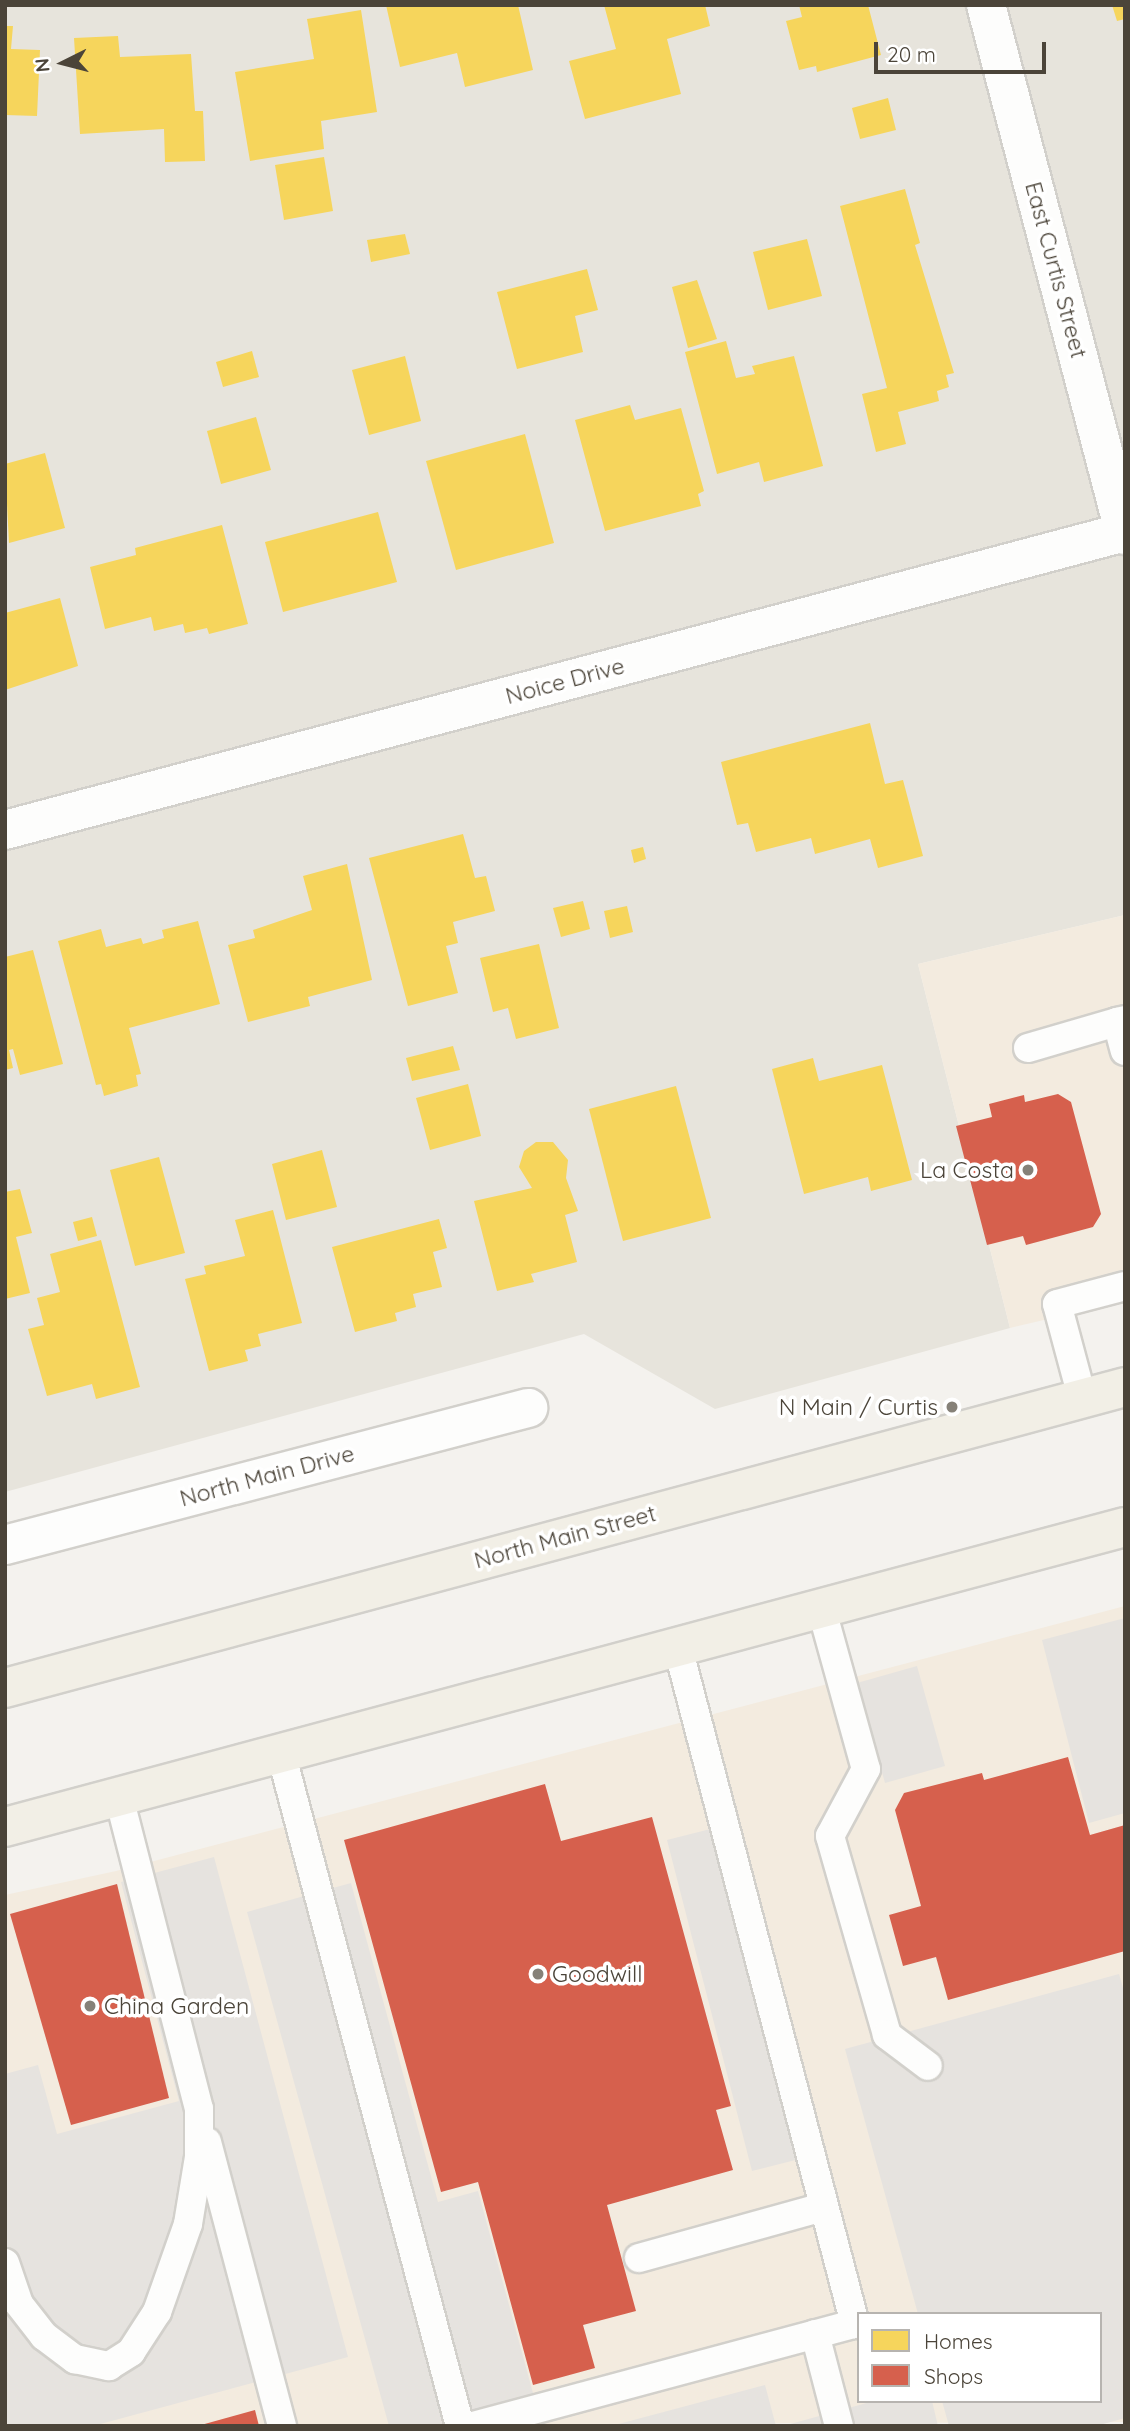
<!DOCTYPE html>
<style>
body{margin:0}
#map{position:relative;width:1130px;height:2431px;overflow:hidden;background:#f4f2ee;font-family:Quicksand,sans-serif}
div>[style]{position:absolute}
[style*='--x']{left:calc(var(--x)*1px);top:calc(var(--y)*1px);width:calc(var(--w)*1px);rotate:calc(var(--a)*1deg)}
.residential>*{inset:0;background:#e7e4dc}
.commercial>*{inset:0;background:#f3ebdf}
.parking>*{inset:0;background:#e6e3df}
.homes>*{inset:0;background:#f6d55c}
.shops>*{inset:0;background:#d6604d}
.roads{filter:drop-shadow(2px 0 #d2d0cb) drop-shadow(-2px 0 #d2d0cb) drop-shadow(0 2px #d2d0cb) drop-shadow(0 -2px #d2d0cb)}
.service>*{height:28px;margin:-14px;padding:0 14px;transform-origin:14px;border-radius:14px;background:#fdfdfc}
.minor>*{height:38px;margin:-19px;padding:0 19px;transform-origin:19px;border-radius:19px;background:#fdfdfc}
.primary>*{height:38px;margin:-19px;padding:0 19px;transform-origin:19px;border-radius:19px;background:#f2efe6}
.dots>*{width:19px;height:19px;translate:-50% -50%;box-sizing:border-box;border:4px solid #fff;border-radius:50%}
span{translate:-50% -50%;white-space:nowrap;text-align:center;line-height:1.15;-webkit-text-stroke:7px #fff;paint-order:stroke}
.street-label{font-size:23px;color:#4b4439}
.poi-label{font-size:23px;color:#4b4439}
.right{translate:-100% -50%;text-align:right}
.left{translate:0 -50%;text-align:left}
.frame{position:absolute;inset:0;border:7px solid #4b4439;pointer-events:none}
.legend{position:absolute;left:857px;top:2312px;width:245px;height:91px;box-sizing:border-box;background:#fff;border:2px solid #b7b4b0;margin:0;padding:9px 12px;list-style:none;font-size:21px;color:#4b4439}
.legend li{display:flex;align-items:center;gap:14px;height:35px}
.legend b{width:35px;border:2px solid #b7b4b0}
.north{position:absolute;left:28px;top:28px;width:70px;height:70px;-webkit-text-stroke:5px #fff;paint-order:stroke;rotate:264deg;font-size:19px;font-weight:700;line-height:28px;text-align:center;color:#4b4439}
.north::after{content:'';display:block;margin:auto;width:24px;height:32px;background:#4b4439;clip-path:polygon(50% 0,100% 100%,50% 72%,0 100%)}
.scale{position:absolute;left:874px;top:42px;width:172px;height:32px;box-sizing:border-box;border:4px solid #4b4439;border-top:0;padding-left:9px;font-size:21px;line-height:24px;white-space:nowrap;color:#4b4439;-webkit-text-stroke:5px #fff;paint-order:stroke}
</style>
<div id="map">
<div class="residential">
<div style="clip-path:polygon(5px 5px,1125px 5px,1125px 915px,918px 964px,1010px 1328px,715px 1409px,584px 1334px,5px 1492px)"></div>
</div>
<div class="commercial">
<div style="clip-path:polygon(1125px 915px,1125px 1301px,1010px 1328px,918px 964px)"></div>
<div style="clip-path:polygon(evenodd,1125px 1606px,1125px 2422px,5px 2426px,5px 1895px,116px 1871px,1125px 1606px,859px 2314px,1100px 2314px,1100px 2401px,859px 2401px,859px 2314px)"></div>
</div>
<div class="parking">
<div style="clip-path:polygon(1125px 1618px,1125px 1813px,1089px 1823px,1042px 1640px)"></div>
<div style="clip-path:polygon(917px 1666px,945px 1766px,885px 1783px,857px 1683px)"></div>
<div style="clip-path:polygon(738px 1822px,823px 2153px,752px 2171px,667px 1840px)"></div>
<div style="clip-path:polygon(214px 1857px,348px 2357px,93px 2426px,5px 2426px,5px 2074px,38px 2065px,57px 2134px,179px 2101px,121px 1882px)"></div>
<div style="clip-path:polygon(351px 1883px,438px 2202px,478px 2191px,542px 2426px,389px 2426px,247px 1912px)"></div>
<div style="clip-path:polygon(1119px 1974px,1125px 1995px,1125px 2418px,1096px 2426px,949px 2426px,942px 2401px,1100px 2401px,1100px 2314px,918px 2314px,845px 2049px)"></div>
<div style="clip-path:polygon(765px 2385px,776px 2426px,611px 2426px)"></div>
<div style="clip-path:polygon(874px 2401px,932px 2401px,938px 2426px,783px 2426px)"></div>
</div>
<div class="homes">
<div style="clip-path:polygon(386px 5px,518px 5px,533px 70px,465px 87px,457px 53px,400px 67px)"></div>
<div style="clip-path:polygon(604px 5px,705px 5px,710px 26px,667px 39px,681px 94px,585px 119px,569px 61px,616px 49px)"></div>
<div style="clip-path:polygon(799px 5px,868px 5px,881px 55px,817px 72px,816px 66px,799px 70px,786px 21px,802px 17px)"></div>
<div style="clip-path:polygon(1112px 5px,1125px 5px,1125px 19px,1117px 21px)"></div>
<div style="clip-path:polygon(361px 10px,377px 112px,321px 121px,324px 149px,250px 161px,235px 72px,314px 59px,307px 19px)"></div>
<div style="clip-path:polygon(5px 26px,13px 26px,11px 49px,40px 50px,37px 116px,5px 115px)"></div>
<div style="clip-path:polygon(118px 36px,120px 57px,191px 54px,195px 111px,203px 111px,205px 161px,165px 162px,164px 129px,80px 134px,74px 38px)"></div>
<div style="clip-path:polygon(888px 98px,896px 130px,860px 139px,852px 108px)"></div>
<div style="clip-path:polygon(324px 157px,333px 211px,284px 220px,275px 165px)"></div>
<div style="clip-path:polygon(905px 189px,920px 243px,915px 245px,954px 373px,946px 375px,949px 387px,937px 391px,939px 401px,898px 412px,906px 444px,876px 452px,862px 394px,887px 388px,840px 206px)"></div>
<div style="clip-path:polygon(405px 234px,410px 254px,371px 262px,367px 240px)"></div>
<div style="clip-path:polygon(807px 239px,822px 296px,768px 310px,753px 252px)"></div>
<div style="clip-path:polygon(587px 269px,598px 310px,575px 316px,583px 352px,517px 369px,497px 292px)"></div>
<div style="clip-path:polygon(697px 280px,717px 339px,688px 348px,672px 287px)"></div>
<div style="clip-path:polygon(726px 341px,736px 378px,755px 374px,752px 366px,794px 356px,823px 466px,764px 482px,759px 462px,717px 474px,685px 352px)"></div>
<div style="clip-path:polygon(252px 351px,259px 377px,223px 387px,216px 362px)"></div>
<div style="clip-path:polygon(405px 356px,421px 421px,369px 435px,352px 370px)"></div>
<div style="clip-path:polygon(630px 405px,635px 420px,681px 408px,704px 491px,698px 494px,701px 506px,605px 531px,575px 420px)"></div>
<div style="clip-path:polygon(256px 417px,271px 470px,221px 484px,207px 431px)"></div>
<div style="clip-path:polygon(525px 434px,554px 543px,456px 570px,426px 461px)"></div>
<div style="clip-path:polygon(45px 453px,65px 528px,9px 543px,5px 464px)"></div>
<div style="clip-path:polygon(378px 512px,397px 582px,283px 612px,265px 542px)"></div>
<div style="clip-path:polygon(222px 525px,248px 624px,209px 634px,207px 628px,185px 633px,183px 624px,154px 631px,151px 617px,105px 629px,90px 567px,136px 555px,135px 548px)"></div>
<div style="clip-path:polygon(60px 598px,78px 666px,5px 690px,5px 613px)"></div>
<div style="clip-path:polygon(870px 723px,885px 784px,903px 780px,923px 856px,878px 868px,870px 839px,815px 854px,811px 838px,756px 852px,748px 823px,737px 825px,721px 762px)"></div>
<div style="clip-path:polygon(463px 834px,475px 878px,486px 876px,495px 911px,453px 922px,458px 943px,446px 946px,458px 993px,408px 1006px,369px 858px)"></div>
<div style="clip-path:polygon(643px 847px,646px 859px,634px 863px,631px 850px)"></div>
<div style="clip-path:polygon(347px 864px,372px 980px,308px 997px,310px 1006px,248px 1022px,228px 945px,255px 938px,253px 930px,312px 910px,303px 876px)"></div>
<div style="clip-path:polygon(583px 901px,590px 929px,561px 937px,553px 908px)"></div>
<div style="clip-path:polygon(627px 906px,633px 932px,610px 938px,604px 911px)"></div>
<div style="clip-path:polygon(198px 921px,220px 1004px,129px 1028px,141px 1074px,136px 1075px,138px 1086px,104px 1096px,101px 1084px,96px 1085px,58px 941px,101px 929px,106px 947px,141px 938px,143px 944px,164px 938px,162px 930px)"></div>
<div style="clip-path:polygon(539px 944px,559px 1028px,516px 1039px,508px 1008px,493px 1012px,480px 958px)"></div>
<div style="clip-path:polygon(33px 950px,63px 1064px,20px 1075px,13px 1049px,9px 1050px,13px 1068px,5px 1070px,5px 957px)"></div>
<div style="clip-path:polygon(453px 1046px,460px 1070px,412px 1081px,406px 1058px)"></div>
<div style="clip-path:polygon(813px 1058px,819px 1081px,882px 1065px,912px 1180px,871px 1191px,868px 1177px,804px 1194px,772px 1069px)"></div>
<div style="clip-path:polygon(468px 1084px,481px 1136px,430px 1150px,416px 1098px)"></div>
<div style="clip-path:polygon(676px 1086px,711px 1218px,623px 1241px,589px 1109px)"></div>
<div style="clip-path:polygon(536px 1142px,553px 1142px,568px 1160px,566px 1178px,578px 1211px,565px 1215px,577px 1262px,531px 1274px,534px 1282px,497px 1291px,474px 1201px,532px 1188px,519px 1167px,524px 1151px)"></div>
<div style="clip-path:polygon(322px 1150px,337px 1207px,286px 1220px,272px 1164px)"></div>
<div style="clip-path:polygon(159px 1157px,185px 1253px,135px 1266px,110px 1170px)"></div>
<div style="clip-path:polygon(20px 1189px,32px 1233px,16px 1237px,30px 1293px,5px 1299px,5px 1192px)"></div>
<div style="clip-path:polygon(273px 1210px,302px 1323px,258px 1334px,261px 1346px,245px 1350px,248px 1361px,209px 1371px,185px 1279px,206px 1274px,204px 1266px,245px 1256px,235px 1220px)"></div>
<div style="clip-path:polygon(92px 1217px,97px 1236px,78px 1241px,73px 1222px)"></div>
<div style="clip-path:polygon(439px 1219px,447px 1248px,433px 1252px,442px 1287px,413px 1294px,416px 1307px,395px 1313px,397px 1321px,355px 1332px,332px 1247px)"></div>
<div style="clip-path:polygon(101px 1240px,140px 1387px,96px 1399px,92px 1384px,47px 1396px,28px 1329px,44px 1325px,37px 1298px,60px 1292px,50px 1254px)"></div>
</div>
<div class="shops">
<div style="clip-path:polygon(1058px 1094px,1071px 1102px,1101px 1214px,1093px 1227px,1026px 1245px,1023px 1236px,987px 1245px,956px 1126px,992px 1117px,989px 1104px,1024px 1095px,1025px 1102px)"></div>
<div style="clip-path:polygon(1068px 1757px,1090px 1835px,1125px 1825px,1125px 1951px,948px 2000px,936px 1957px,903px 1966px,889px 1915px,921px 1906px,895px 1810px,904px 1793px,982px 1773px,984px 1780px)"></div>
<div style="clip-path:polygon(545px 1784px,561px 1841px,652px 1817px,731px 2106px,716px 2110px,733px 2170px,607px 2205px,636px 2311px,583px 2325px,595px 2368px,533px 2385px,478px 2182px,441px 2192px,344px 1840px)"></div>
<div style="clip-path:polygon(117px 1884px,169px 2098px,71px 2125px,10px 1914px)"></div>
<div style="clip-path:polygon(255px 2410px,259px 2426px,201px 2426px,201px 2425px)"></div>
</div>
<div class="roads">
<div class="service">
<div style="--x:1125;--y:1020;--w:8;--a:166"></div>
<div style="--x:1117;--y:1022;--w:30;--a:75"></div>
<div style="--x:1028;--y:1048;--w:93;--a:-16.3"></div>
<div style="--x:1082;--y:1397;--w:96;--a:-105"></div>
<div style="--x:1057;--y:1304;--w:70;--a:-14.8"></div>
<div style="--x:821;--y:1607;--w:168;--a:74.5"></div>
<div style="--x:866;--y:1769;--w:76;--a:118.2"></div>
<div style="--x:830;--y:1836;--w:207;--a:74"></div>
<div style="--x:887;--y:2035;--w:51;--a:37.1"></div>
<div style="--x:281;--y:1753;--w:696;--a:75.11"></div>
<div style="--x:207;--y:2142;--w:294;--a:75.2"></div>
<div style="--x:639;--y:2258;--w:191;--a:-15.5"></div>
<div style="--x:5;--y:2263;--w:43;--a:71.1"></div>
<div style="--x:19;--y:2304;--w:41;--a:52"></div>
<div style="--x:44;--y:2336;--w:39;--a:37"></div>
<div style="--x:75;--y:2359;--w:35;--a:12"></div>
<div style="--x:109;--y:2366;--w:26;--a:-32"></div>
<div style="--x:131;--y:2352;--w:48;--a:-57"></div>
<div style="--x:157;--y:2312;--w:93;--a:-70.6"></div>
<div style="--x:188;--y:2224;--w:68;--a:-80.7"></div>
<div style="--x:199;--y:2157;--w:48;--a:-90"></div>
<div style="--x:199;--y:2109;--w:321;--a:-104.4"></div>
<div style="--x:815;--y:2334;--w:95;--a:75.4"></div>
<div style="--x:473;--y:2426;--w:395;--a:-15"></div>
<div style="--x:855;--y:2324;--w:703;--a:-104.67"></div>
</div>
<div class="minor">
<div style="--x:986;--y:5;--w:548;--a:75.3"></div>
<div style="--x:5;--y:830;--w:1159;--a:-14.9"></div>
<div style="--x:5;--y:1545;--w:541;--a:-14.68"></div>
</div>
<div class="primary">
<div style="--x:5;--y:1688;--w:1160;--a:-15.04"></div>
<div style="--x:5;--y:1827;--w:1159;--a:-15"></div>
</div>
</div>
<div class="dots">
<div style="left:1028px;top:1170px;background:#868178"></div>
<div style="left:952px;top:1407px;background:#868178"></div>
<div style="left:538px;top:1974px;background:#868178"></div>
<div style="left:90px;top:2006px;background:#868178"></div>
</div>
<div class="street-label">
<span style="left:1056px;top:270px;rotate:75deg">East Curtis Street</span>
<span style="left:565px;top:681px;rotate:-15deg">Noice Drive</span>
<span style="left:267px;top:1476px;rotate:-15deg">North Main Drive</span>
<span style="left:565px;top:1537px;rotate:-15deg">North Main Street</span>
</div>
<div class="poi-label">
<span class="right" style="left:1014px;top:1170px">La Costa</span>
<span class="right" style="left:938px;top:1407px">N Main / Curtis</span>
<span class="left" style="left:552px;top:1974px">Goodwill</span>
<span class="left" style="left:104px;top:2006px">China Garden</span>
</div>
<div class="frame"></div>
<ul class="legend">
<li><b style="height:19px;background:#f6d55c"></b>Homes</li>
<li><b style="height:19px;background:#d6604d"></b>Shops</li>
</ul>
<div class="north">N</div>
<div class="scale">20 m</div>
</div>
